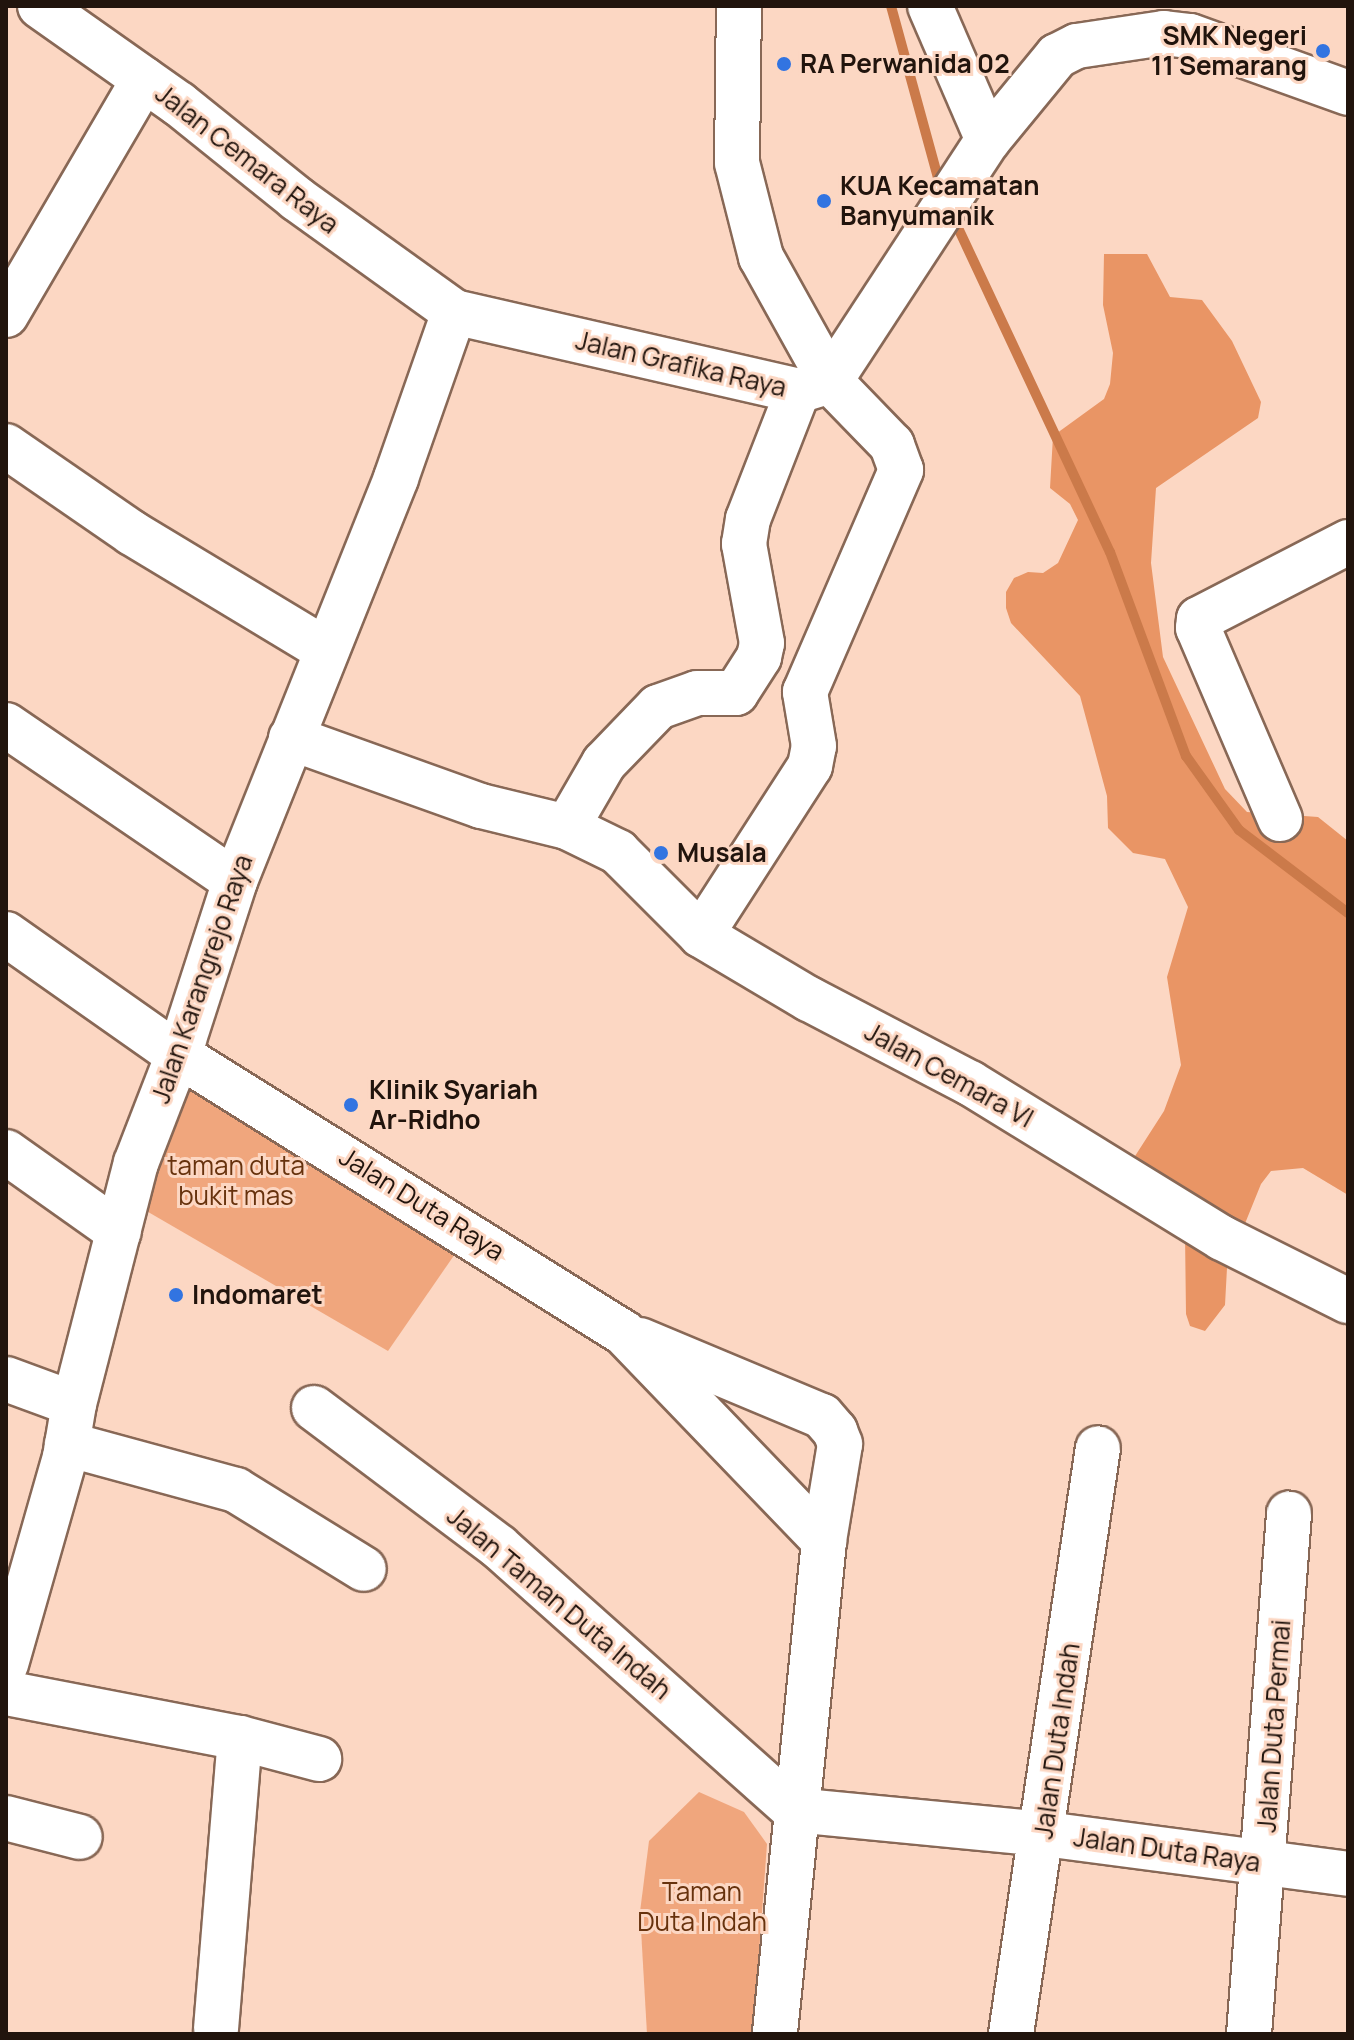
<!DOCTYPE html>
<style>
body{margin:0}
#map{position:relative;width:1354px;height:2040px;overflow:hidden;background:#fcd7c3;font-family:Manrope,sans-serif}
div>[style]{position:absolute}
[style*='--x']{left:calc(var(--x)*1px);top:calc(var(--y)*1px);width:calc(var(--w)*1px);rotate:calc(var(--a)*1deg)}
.green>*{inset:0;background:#f0a67d}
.forest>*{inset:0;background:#e99565}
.stream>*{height:10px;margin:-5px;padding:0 5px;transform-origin:5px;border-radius:5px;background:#cb7a4a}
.roads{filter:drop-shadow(2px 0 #886856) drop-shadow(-2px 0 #886856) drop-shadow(0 2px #886856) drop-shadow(0 -2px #886856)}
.minor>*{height:44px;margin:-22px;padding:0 22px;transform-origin:22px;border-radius:22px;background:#fff}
.major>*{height:44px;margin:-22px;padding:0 22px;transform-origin:22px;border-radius:22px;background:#fff}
.dots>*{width:22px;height:22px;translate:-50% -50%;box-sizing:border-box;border:4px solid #fcd7c3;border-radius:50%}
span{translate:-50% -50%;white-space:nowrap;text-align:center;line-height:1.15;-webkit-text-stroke:6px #fcd7c3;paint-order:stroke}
.poi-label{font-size:26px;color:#21140d;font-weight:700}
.right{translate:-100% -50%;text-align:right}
.left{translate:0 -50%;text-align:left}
.street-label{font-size:26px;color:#21140d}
.park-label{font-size:26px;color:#67320d}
.frame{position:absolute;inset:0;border:8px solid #21140d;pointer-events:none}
</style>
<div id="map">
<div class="green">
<div style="clip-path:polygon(186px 1066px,466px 1238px,388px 1351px,143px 1209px)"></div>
<div style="clip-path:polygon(699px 1792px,744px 1812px,767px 1844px,753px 2034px,647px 2034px,640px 1912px,649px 1841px)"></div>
</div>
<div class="forest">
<div style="clip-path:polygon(1104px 254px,1147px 254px,1170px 297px,1202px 300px,1232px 341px,1261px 402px,1258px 418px,1156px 488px,1151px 563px,1163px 657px,1225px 789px,1247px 812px,1318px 817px,1348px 841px,1348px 1195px,1303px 1168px,1271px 1171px,1261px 1184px,1227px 1268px,1225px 1305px,1205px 1331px,1190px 1326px,1186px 1314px,1185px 1234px,1128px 1167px,1164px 1111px,1181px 1065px,1167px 977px,1188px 907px,1165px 859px,1133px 853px,1108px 828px,1107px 796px,1080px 696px,1011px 623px,1006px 608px,1006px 592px,1014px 578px,1028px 572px,1043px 573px,1058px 563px,1078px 520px,1070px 504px,1050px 488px,1053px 436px,1104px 399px,1110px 384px,1113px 353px,1103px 305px)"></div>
</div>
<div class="stream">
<div style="--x:891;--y:6;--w:190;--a:74.7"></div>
<div style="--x:952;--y:215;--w:372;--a:64.9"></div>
<div style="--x:1110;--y:552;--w:218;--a:69.6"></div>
<div style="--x:1186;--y:756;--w:91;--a:54.4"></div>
<div style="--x:1239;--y:830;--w:137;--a:37.3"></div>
</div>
<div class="roads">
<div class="minor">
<div style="--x:930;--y:6;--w:146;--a:66.6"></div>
<div style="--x:6;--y:315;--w:273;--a:-59.7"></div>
<div style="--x:6;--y:446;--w:153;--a:34.6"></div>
<div style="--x:132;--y:533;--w:227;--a:31.1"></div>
<div style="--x:6;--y:725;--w:277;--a:34.3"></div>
<div style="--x:291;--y:738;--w:202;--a:19.7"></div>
<div style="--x:481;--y:806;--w:89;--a:13.7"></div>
<div style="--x:567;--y:827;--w:57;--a:26.1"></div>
<div style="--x:618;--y:852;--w:117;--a:45"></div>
<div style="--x:701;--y:935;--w:126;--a:30.7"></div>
<div style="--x:809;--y:999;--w:182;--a:27.6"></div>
<div style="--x:970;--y:1083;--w:296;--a:31.6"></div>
<div style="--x:1222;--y:1238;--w:141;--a:26.6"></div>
<div style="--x:1280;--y:819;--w:208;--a:-113.2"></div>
<div style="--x:1198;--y:628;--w:9;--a:-84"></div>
<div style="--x:1199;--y:619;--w:168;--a:-27.3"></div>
<div style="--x:567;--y:827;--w:74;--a:-60"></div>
<div style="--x:604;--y:763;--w:78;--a:-46"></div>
<div style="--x:658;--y:707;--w:41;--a:-19.7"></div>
<div style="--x:697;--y:693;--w:39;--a:0"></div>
<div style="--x:736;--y:693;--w:43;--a:-57.4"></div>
<div style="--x:759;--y:657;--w:14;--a:-78"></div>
<div style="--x:762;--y:643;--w:101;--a:-100.3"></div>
<div style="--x:744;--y:544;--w:25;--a:-81"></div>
<div style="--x:748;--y:519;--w:137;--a:-68.7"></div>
<div style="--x:6;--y:934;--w:209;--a:35.1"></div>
<div style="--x:177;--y:1054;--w:527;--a:31.97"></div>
<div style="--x:624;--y:1333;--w:289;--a:46.1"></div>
<div style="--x:824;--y:1541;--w:495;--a:95.7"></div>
<div style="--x:701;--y:935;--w:201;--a:-57.2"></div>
<div style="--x:810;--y:766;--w:20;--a:-79"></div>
<div style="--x:814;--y:746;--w:55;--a:-99.5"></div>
<div style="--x:805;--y:692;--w:242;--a:-66.6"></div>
<div style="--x:901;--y:470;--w:27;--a:-110"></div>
<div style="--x:892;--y:445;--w:89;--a:-134.1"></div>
<div style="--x:830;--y:381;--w:142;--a:-119.1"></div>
<div style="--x:761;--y:257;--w:97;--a:-104.3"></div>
<div style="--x:737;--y:163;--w:157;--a:-89.3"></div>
<div style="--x:6;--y:1152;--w:138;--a:35.3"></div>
<div style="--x:640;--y:1340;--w:197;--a:22.7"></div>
<div style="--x:822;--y:1416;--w:20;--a:49"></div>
<div style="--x:835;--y:1431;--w:14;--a:69"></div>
<div style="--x:840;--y:1444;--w:98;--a:99.4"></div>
<div style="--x:6;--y:1379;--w:72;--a:20.2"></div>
<div style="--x:314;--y:1408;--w:231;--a:36.9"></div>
<div style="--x:499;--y:1547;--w:395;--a:41.7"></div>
<div style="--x:794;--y:1810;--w:252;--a:5.5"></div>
<div style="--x:1045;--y:1834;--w:306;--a:7.5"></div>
<div style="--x:67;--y:1444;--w:175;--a:15.2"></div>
<div style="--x:236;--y:1490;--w:150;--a:31.7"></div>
<div style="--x:6;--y:1693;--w:238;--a:10.9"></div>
<div style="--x:240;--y:1738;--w:82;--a:14.9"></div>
<div style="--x:6;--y:1818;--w:76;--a:14.4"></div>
<div style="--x:216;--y:2029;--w:292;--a:-85.3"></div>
<div style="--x:1011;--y:2034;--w:592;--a:-81.56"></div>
<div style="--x:1249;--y:2034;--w:522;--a:-85.6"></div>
</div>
<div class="major">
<div style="--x:40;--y:6;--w:170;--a:35.2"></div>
<div style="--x:179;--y:104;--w:151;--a:38.8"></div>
<div style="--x:297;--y:199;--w:193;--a:35.7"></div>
<div style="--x:454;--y:312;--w:353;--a:12.9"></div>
<div style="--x:798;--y:391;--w:34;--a:-17"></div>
<div style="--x:830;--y:381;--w:288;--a:-56.8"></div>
<div style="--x:988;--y:140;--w:109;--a:-50.6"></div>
<div style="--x:1057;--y:56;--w:22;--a:-27"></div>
<div style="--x:1077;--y:46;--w:88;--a:-8.5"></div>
<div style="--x:1164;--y:33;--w:26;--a:7"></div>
<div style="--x:1190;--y:36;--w:168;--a:19.8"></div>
<div style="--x:6;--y:1664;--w:215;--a:-74.1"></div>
<div style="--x:65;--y:1457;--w:54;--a:-80.4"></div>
<div style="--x:74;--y:1404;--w:249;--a:-75.6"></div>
<div style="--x:136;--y:1163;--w:133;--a:-68.8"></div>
<div style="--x:184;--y:1039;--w:166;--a:-72.1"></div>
<div style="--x:235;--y:881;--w:434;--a:-68.2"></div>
<div style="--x:396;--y:478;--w:176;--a:-70.7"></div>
</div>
</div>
<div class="dots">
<div style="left:1323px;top:51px;background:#3274e1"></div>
<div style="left:784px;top:64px;background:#3274e1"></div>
<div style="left:824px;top:201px;background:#3274e1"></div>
<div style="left:661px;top:853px;background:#3274e1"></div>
<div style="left:351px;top:1105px;background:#3274e1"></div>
<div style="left:176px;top:1295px;background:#3274e1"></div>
</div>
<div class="poi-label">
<span class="right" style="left:1307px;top:51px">SMK Negeri<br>11 Semarang</span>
<span class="left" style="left:800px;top:64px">RA Perwanida 02</span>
<span class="left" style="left:840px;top:201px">KUA Kecamatan<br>Banyumanik</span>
<span class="left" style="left:677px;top:853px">Musala</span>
<span class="left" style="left:369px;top:1105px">Klinik Syariah<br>Ar-Ridho</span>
<span class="left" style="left:192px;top:1295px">Indomaret</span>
</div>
<div class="street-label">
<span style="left:247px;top:159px;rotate:38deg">Jalan Cemara Raya</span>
<span style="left:681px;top:364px;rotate:13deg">Jalan Grafika Raya</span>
<span style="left:202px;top:979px;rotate:-71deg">Jalan Karangrejo Raya</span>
<span style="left:949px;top:1075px;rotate:29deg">Jalan Cemara VI</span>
<span style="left:422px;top:1204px;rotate:32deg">Jalan Duta Raya</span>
<span style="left:559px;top:1603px;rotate:40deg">Jalan Taman Duta Indah</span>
<span style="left:1274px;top:1726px;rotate:-86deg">Jalan Duta Permai</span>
<span style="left:1057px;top:1741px;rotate:-82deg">Jalan Duta Indah</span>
<span style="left:1167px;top:1850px;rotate:8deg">Jalan Duta Raya</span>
</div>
<div class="park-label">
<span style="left:236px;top:1181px">taman duta<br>bukit mas</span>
<span style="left:702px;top:1907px">Taman<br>Duta Indah</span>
</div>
<div class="frame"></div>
</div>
